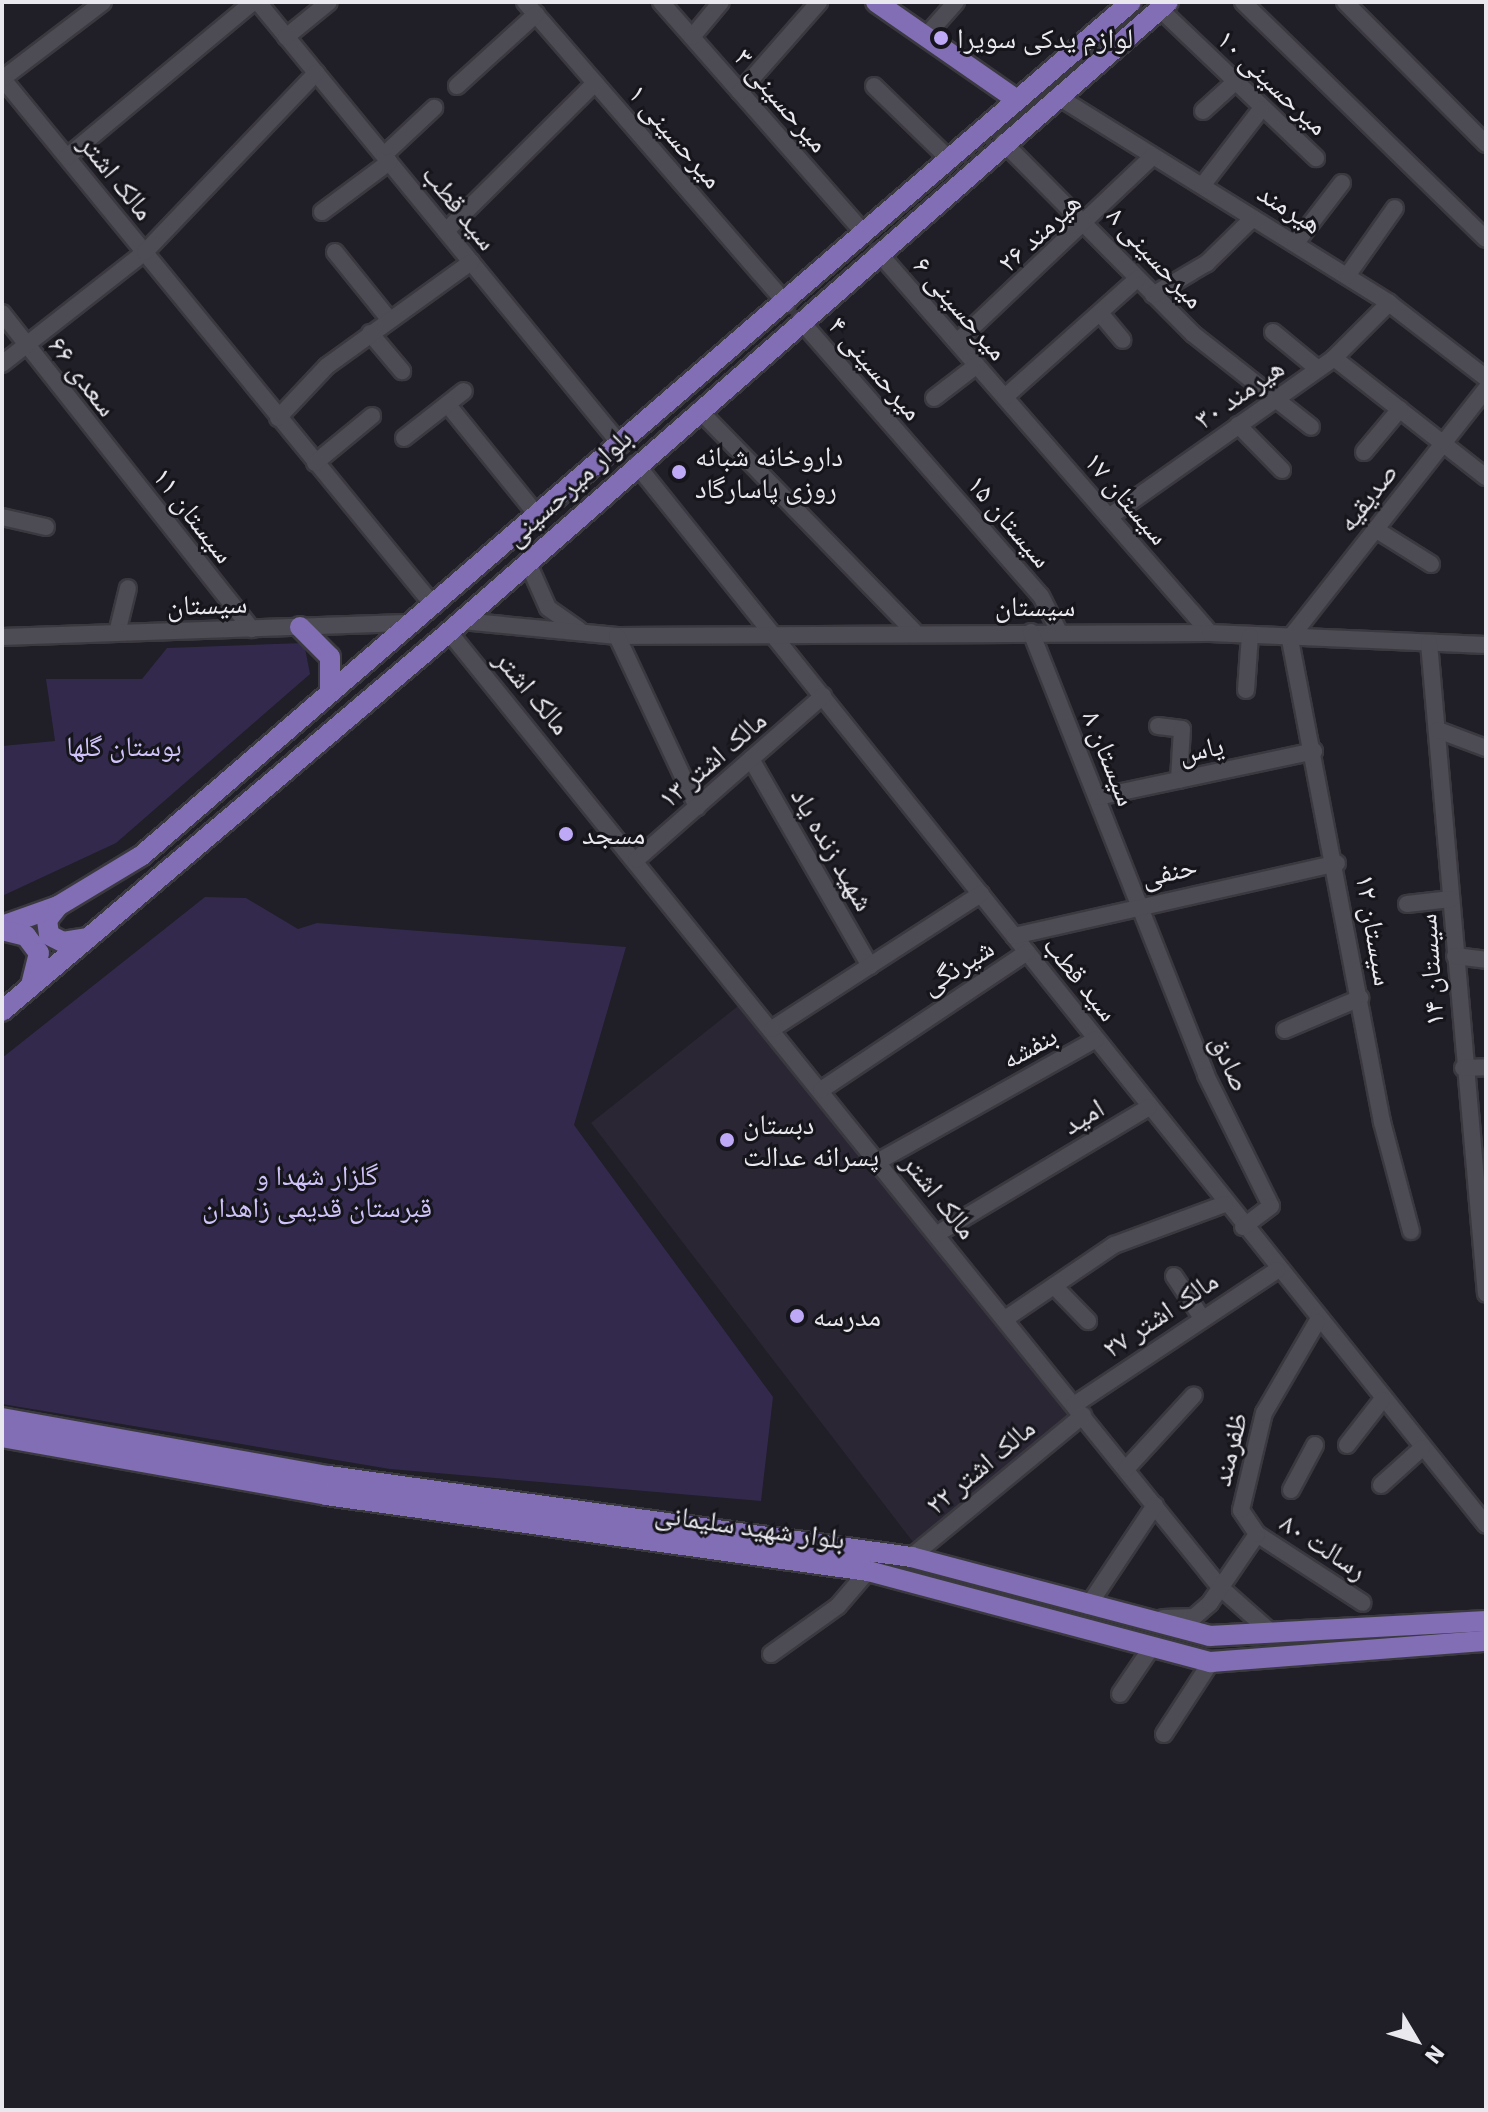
<!DOCTYPE html>
<meta charset="utf-8">
<style>
body{margin:0}
#map{position:relative;width:1488px;height:2112px;overflow:hidden;background:#201e26;font-family:"IBM Plex Sans","Noto Naskh Arabic",sans-serif}
div>[style]{position:absolute}
[style*='--x']{left:calc(var(--x)*1px);top:calc(var(--y)*1px);width:calc(var(--w)*1px);rotate:calc(var(--a)*1deg)}
.built>*{inset:0;background:#2a2634}
.green>*{inset:0;background:#33294d}
.roads{filter:drop-shadow(2px 0 #3b3940) drop-shadow(-2px 0 #3b3940) drop-shadow(0 2px #3b3940) drop-shadow(0 -2px #3b3940)}
.minor>*{height:16px;margin:-8px;padding:0 8px;transform-origin:8px;border-radius:8px;background:#4d4b54}
.major>*{height:20px;margin:-10px;padding:0 10px;transform-origin:10px;border-radius:10px;background:#826eb5}
.dots>*{width:22px;height:22px;translate:-50% -50%;box-sizing:border-box;border:4px solid #16151c;border-radius:50%}
span{translate:-50% -50%;white-space:nowrap;text-align:center;line-height:1.15;-webkit-text-stroke:6px #16151c;paint-order:stroke}
.poi-label{font-size:28px;color:#e9e8ee}
.left{translate:0 -50%;text-align:left}
.street-label{font-size:28px;color:#e9e8ee}
.park-label{font-size:28px;color:#d0c3fa}
.frame{position:absolute;inset:0;border:4px solid #e9e8ee;pointer-events:none}
.north{position:absolute;left:1376px;top:2000px;width:80px;height:80px;-webkit-text-stroke:6px #16151c;paint-order:stroke;rotate:128deg;font-size:22px;font-weight:700;line-height:32px;text-align:center;color:#e9e8ee}
.north::after{content:'';display:block;margin:auto;width:28px;height:36px;background:#e9e8ee;clip-path:polygon(50% 0,100% 100%,50% 72%,0 100%)}
</style>
<div id="map">
<div class="built">
<div style="clip-path:polygon(738px 1006px,1068px 1415px,913px 1542px,591px 1123px)"></div>
</div>
<div class="green">
<div style="clip-path:polygon(304px 643px,310px 674px,116px 843px,2px 896px,2px 746px,55px 741px,46px 679px,142px 679px,167px 648px)"></div>
<div style="clip-path:polygon(205px 897px,246px 898px,298px 929px,317px 923px,626px 947px,574px 1125px,773px 1397px,761px 1501px,390px 1469px,2px 1404px,2px 1058px)"></div>
</div>
<div class="roads">
<div class="minor">
<div style="--x:258;--y:2;--w:573;--a:50.67"></div>
<div style="--x:525;--y:2;--w:400;--a:49.1"></div>
<div style="--x:661;--y:2;--w:308;--a:48.7"></div>
<div style="--x:1243;--y:2;--w:339;--a:44.3"></div>
<div style="--x:1345;--y:2;--w:200;--a:45.2"></div>
<div style="--x:1160;--y:9;--w:216;--a:43.7"></div>
<div style="--x:286;--y:37;--w:55;--a:-39.1"></div>
<div style="--x:692;--y:37;--w:45;--a:-50.4"></div>
<div style="--x:925;--y:37;--w:47;--a:-48.5"></div>
<div style="--x:2;--y:78;--w:682;--a:50.71"></div>
<div style="--x:2;--y:79;--w:127;--a:-37.3"></div>
<div style="--x:457;--y:86;--w:107;--a:-42.3"></div>
<div style="--x:874;--y:86;--w:105;--a:44.2"></div>
<div style="--x:740;--y:92;--w:120;--a:-48.7"></div>
<div style="--x:1057;--y:96;--w:391;--a:31.9"></div>
<div style="--x:1389;--y:303;--w:123;--a:37.7"></div>
<div style="--x:1203;--y:111;--w:43;--a:-42.2"></div>
<div style="--x:1003;--y:142;--w:270;--a:45.3"></div>
<div style="--x:1193;--y:334;--w:150;--a:38.2"></div>
<div style="--x:384;--y:155;--w:69;--a:-43.2"></div>
<div style="--x:67;--y:157;--w:242;--a:-39.8"></div>
<div style="--x:1202;--y:186;--w:97;--a:-52.5"></div>
<div style="--x:322;--y:212;--w:84;--a:-36.7"></div>
<div style="--x:446;--y:231;--w:210;--a:-44.8"></div>
<div style="--x:1295;--y:244;--w:77;--a:-52.4"></div>
<div style="--x:335;--y:252;--w:86;--a:51.1"></div>
<div style="--x:878;--y:252;--w:505;--a:48.93"></div>
<div style="--x:1347;--y:276;--w:83;--a:-54.8"></div>
<div style="--x:1153;--y:295;--w:63;--a:-30.7"></div>
<div style="--x:1207;--y:263;--w:64;--a:-44.4"></div>
<div style="--x:2;--y:313;--w:403;--a:51.7"></div>
<div style="--x:1100;--y:313;--w:35;--a:50"></div>
<div style="--x:800;--y:320;--w:366;--a:48.9"></div>
<div style="--x:1041;--y:596;--w:40;--a:63.4"></div>
<div style="--x:1273;--y:332;--w:58;--a:39.4"></div>
<div style="--x:370;--y:333;--w:50;--a:49.9"></div>
<div style="--x:957;--y:342;--w:270;--a:-43.5"></div>
<div style="--x:1334;--y:358;--w:193;--a:38.1"></div>
<div style="--x:2;--y:364;--w:182;--a:-38.1"></div>
<div style="--x:145;--y:252;--w:248;--a:-46.3"></div>
<div style="--x:1005;--y:397;--w:178;--a:-41.8"></div>
<div style="--x:934;--y:398;--w:54;--a:-37.5"></div>
<div style="--x:448;--y:405;--w:141;--a:51"></div>
<div style="--x:699;--y:410;--w:308;--a:45.8"></div>
<div style="--x:278;--y:418;--w:71;--a:-46.7"></div>
<div style="--x:327;--y:366;--w:178;--a:-35.8"></div>
<div style="--x:1238;--y:425;--w:63;--a:45.6"></div>
<div style="--x:404;--y:438;--w:76;--a:-38.1"></div>
<div style="--x:1364;--y:452;--w:56;--a:-50.1"></div>
<div style="--x:315;--y:463;--w:74;--a:-39.5"></div>
<div style="--x:636;--y:464;--w:1359;--a:51.3"></div>
<div style="--x:2;--y:517;--w:45;--a:12.8"></div>
<div style="--x:1109;--y:517;--w:276;--a:-35.2"></div>
<div style="--x:1334;--y:358;--w:78;--a:-45"></div>
<div style="--x:1375;--y:529;--w:66;--a:32"></div>
<div style="--x:527;--y:561;--w:51;--a:65.9"></div>
<div style="--x:548;--y:608;--w:38;--a:35"></div>
<div style="--x:462;--y:621;--w:156;--a:5.5"></div>
<div style="--x:617;--y:636;--w:593;--a:-0.29"></div>
<div style="--x:1210;--y:633;--w:276;--a:2.5"></div>
<div style="--x:449;--y:632;--w:1227;--a:51.09"></div>
<div style="--x:1220;--y:1587;--w:71;--a:41.6"></div>
<div style="--x:1031;--y:632;--w:476;--a:68.4"></div>
<div style="--x:1206;--y:1075;--w:146;--a:63.6"></div>
<div style="--x:1271;--y:1206;--w:35;--a:143"></div>
<div style="--x:117;--y:633;--w:46;--a:-76.3"></div>
<div style="--x:617;--y:636;--w:189;--a:64.9"></div>
<div style="--x:2;--y:637;--w:411;--a:-2"></div>
<div style="--x:1429;--y:643;--w:653;--a:85"></div>
<div style="--x:1246;--y:690;--w:54;--a:-85.8"></div>
<div style="--x:1158;--y:726;--w:24;--a:7"></div>
<div style="--x:1182;--y:729;--w:51;--a:93.4"></div>
<div style="--x:1438;--y:730;--w:51;--a:20.6"></div>
<div style="--x:751;--y:759;--w:239;--a:60.1"></div>
<div style="--x:1098;--y:797;--w:221;--a:-12"></div>
<div style="--x:636;--y:860;--w:249;--a:-41.3"></div>
<div style="--x:1407;--y:904;--w:44;--a:-6.5"></div>
<div style="--x:1014;--y:936;--w:331;--a:-12.7"></div>
<div style="--x:1455;--y:956;--w:31;--a:7"></div>
<div style="--x:772;--y:1029;--w:249;--a:-32.9"></div>
<div style="--x:1285;--y:1030;--w:82;--a:-23.1"></div>
<div style="--x:1463;--y:1068;--w:23;--a:-2"></div>
<div style="--x:821;--y:1090;--w:248;--a:-33.8"></div>
<div style="--x:879;--y:1161;--w:249;--a:-29.3"></div>
<div style="--x:1411;--y:1231;--w:113;--a:-104.9"></div>
<div style="--x:1382;--y:1122;--w:493;--a:-100.8"></div>
<div style="--x:1290;--y:638;--w:317;--a:-51.8"></div>
<div style="--x:937;--y:1234;--w:247;--a:-30.9"></div>
<div style="--x:1174;--y:1276;--w:47;--a:56.3"></div>
<div style="--x:1054;--y:1286;--w:49;--a:45.8"></div>
<div style="--x:1005;--y:1319;--w:132;--a:-34.2"></div>
<div style="--x:1114;--y:1245;--w:118;--a:-20.3"></div>
<div style="--x:1074;--y:1405;--w:244;--a:-33.6"></div>
<div style="--x:1347;--y:1445;--w:57;--a:-52.1"></div>
<div style="--x:1126;--y:1469;--w:100;--a:-47.4"></div>
<div style="--x:1381;--y:1485;--w:55;--a:-42.1"></div>
<div style="--x:1291;--y:1490;--w:51;--a:-61.9"></div>
<div style="--x:1257;--y:1534;--w:126;--a:33.1"></div>
<div style="--x:911;--y:1557;--w:223;--a:-39.5"></div>
<div style="--x:1088;--y:1606;--w:121;--a:-56.4"></div>
<div style="--x:1163;--y:1618;--w:31;--a:-2"></div>
<div style="--x:1194;--y:1617;--w:21;--a:-41"></div>
<div style="--x:1210;--y:1603;--w:83;--a:-55.7"></div>
<div style="--x:1257;--y:1534;--w:29;--a:-124"></div>
<div style="--x:1241;--y:1510;--w:100;--a:-76.7"></div>
<div style="--x:1264;--y:1413;--w:105;--a:-59.8"></div>
<div style="--x:771;--y:1654;--w:82;--a:-35.6"></div>
<div style="--x:838;--y:1606;--w:46;--a:-49.4"></div>
<div style="--x:1120;--y:1694;--w:57;--a:-55.8"></div>
<div style="--x:1164;--y:1734;--w:86;--a:-56.9"></div>
</div>
<div class="major">
<div style="--x:876;--y:2;--w:172;--a:34.8"></div>
<div style="--x:300;--y:627;--w:42;--a:45"></div>
<div style="--x:330;--y:657;--w:35;--a:90"></div>
<div style="--x:58;--y:906;--w:18;--a:128"></div>
<div style="--x:47;--y:920;--w:15;--a:82"></div>
<div style="--x:49;--y:935;--w:16;--a:27"></div>
<div style="--x:63;--y:942;--w:24;--a:-9"></div>
<div style="--x:2;--y:926;--w:59;--a:-19.7"></div>
<div style="--x:58;--y:906;--w:97;--a:-31.1"></div>
<div style="--x:141;--y:856;--w:1307;--a:-40.78"></div>
<div style="--x:2;--y:930;--w:25;--a:14"></div>
<div style="--x:26;--y:936;--w:21;--a:53"></div>
<div style="--x:39;--y:953;--w:32;--a:104"></div>
<div style="--x:2;--y:1011;--w:586;--a:-40.29"></div>
<div style="--x:449;--y:632;--w:956;--a:-41.23"></div>
<div style="--x:2;--y:1418;--w:332;--a:10.1"></div>
<div style="--x:329;--y:1476;--w:588;--a:7.92"></div>
<div style="--x:911;--y:1557;--w:309;--a:14.8"></div>
<div style="--x:1210;--y:1636;--w:276;--a:-3.1"></div>
<div style="--x:2;--y:1437;--w:329;--a:10.1"></div>
<div style="--x:326;--y:1495;--w:547;--a:7.98"></div>
<div style="--x:868;--y:1571;--w:355;--a:14.9"></div>
<div style="--x:1211;--y:1662;--w:276;--a:-4.4"></div>
</div>
</div>
<div class="dots">
<div style="left:941px;top:38px;background:#bda9f5"></div>
<div style="left:679px;top:472px;background:#bda9f5"></div>
<div style="left:566px;top:834px;background:#bda9f5"></div>
<div style="left:727px;top:1140px;background:#bda9f5"></div>
<div style="left:797px;top:1316px;background:#bda9f5"></div>
</div>
<div class="poi-label">
<span class="left" style="left:957px;top:38px">لوازم یدکی سویرا</span>
<span class="left" style="left:695px;top:472px">داروخانه شبانه<br>روزی پاسارگاد</span>
<span class="left" style="left:582px;top:834px">مسجد</span>
<span class="left" style="left:743px;top:1140px">دبستان<br>پسرانه عدالت</span>
<span class="left" style="left:813px;top:1316px">مدرسه</span>
</div>
<div class="street-label">
<span style="left:1273px;top:82px;rotate:43deg">میرحسینی ۱۰</span>
<span style="left:782px;top:100px;rotate:49deg">میرحسینی ۳</span>
<span style="left:676px;top:136px;rotate:49deg">میرحسینی ۱</span>
<span style="left:117px;top:177px;rotate:51deg">مالک اشتر</span>
<span style="left:460px;top:207px;rotate:51deg">سید قطب</span>
<span style="left:1290px;top:208px;rotate:32deg">هیرمند</span>
<span style="left:1039px;top:232px;rotate:-43deg">هیرمند ۲۶</span>
<span style="left:1156px;top:257px;rotate:47deg">میرحسینی ۸</span>
<span style="left:961px;top:308px;rotate:49deg">میرحسینی ۶</span>
<span style="left:876px;top:368px;rotate:49deg">میرحسینی ۴</span>
<span style="left:83px;top:376px;rotate:52deg">سعدی ۶۶</span>
<span style="left:1239px;top:393px;rotate:-35deg">هیرمند ۳۰</span>
<span style="left:568px;top:487px;rotate:-42deg">بلوار میرحسینی</span>
<span style="left:1367px;top:497px;rotate:-52deg">صدیقیه</span>
<span style="left:1127px;top:498px;rotate:49deg">سیستان ۱۷</span>
<span style="left:194px;top:515px;rotate:52deg">سیستان ۱۱</span>
<span style="left:1010px;top:521px;rotate:49deg">سیستان ۱۵</span>
<span style="left:207px;top:604px;rotate:-2deg">سیستان</span>
<span style="left:1035px;top:606px">سیستان</span>
<span style="left:533px;top:692px;rotate:50deg">مالک اشتر</span>
<span style="left:1201px;top:749px;rotate:-12deg">یاس</span>
<span style="left:1110px;top:758px;rotate:68deg">سیستان ۸</span>
<span style="left:712px;top:759px;rotate:-41deg">مالک اشتر ۱۳</span>
<span style="left:833px;top:849px;rotate:60deg">شهید زنده یاد</span>
<span style="left:1169px;top:871px;rotate:-12deg">حنفی</span>
<span style="left:1375px;top:930px;rotate:80deg">سیستان ۱۲</span>
<span style="left:957px;top:966px;rotate:-32deg">شیرنگی</span>
<span style="left:1430px;top:970px;rotate:-94deg">سیستان ۱۴</span>
<span style="left:1081px;top:978px;rotate:51deg">سید قطب</span>
<span style="left:1029px;top:1047px;rotate:-29deg">بنفشه</span>
<span style="left:1231px;top:1063px;rotate:66deg">صادق</span>
<span style="left:1083px;top:1116px;rotate:-31deg">امید</span>
<span style="left:940px;top:1196px;rotate:51deg">مالک اشتر</span>
<span style="left:1160px;top:1314px;rotate:-34deg">مالک اشتر ۲۷</span>
<span style="left:1229px;top:1449px;rotate:-76deg">ظفرمند</span>
<span style="left:980px;top:1466px;rotate:-40deg">مالک اشتر ۲۲</span>
<span style="left:750px;top:1526px;rotate:8deg">بلوار شهید سلیمانی</span>
<span style="left:1324px;top:1546px;rotate:33deg">رسالت ۸۰</span>
</div>
<div class="park-label">
<span style="left:124px;top:746px">بوستان گلها</span>
<span style="left:317px;top:1191px">گلزار شهدا و<br>قبرستان قدیمی زاهدان</span>
</div>
<div class="frame"></div>
<div class="north">N</div>
</div>
